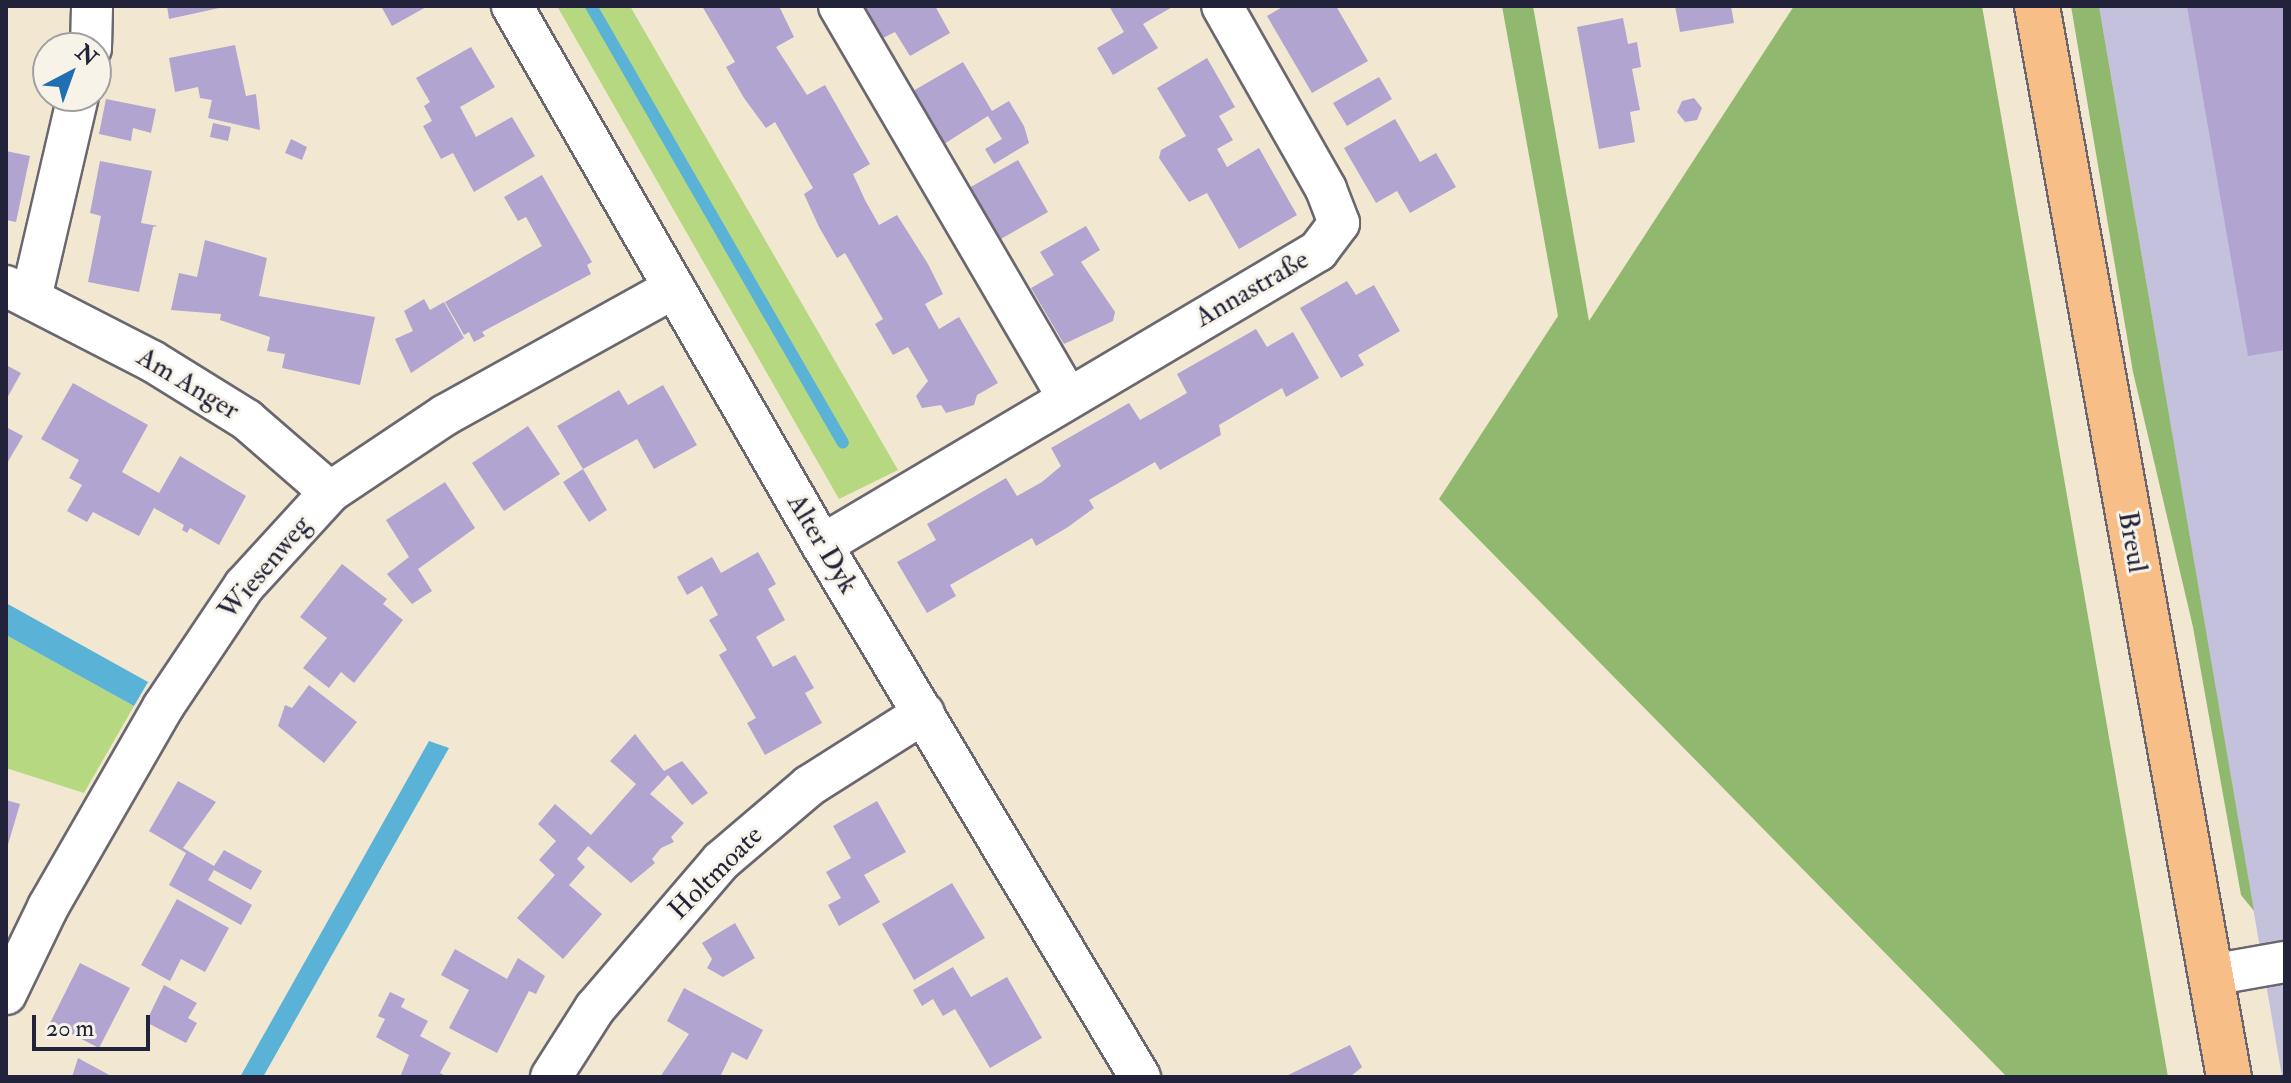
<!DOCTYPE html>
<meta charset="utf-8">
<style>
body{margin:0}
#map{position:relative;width:2291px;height:1083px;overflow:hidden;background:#f2e8d1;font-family:"IM FELL Double Pica",serif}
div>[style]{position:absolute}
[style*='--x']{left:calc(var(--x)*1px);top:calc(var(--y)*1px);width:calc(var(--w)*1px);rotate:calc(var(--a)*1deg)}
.industrial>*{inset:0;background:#c3c1db}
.green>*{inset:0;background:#b6d880}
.forest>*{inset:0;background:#90b86e}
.water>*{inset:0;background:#5ab2d7}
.stream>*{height:12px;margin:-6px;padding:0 6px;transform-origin:6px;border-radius:6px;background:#5ab2d7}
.building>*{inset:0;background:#b1a4d0}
.roads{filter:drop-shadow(2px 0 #6b6770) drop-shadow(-2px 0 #6b6770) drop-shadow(0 2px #6b6770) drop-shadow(0 -2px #6b6770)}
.minor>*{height:40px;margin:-20px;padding:0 20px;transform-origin:20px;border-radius:20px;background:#fff}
.major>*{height:44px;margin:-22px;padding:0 22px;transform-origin:22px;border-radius:22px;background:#f7be87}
span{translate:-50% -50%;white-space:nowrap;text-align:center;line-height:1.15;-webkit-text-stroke:6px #f7f3e8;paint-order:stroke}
.street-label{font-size:28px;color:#22223b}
.frame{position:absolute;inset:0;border:8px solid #22223b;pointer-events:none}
.north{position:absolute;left:32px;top:32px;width:80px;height:80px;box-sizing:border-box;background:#f7f3e8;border:2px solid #a29fa3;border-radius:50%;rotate:41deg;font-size:22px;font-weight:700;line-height:32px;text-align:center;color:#22223b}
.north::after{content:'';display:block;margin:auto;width:28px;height:36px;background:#1f6fb2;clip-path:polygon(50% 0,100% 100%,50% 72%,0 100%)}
.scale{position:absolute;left:32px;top:1015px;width:118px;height:36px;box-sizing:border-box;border:4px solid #22223b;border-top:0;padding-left:10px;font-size:24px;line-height:28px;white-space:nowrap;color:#22223b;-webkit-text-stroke:6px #f7f3e8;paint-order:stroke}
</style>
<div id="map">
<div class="industrial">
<div style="clip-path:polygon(2099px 6px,2285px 6px,2285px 1077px,2282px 1077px)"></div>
</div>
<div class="green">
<div style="clip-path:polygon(557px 6px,630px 6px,898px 470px,839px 499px)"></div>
<div style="clip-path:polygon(6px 635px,134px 706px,84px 793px,6px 768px)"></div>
</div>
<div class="forest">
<div style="clip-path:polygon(1502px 6px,1533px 6px,1589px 321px,1794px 6px,1982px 6px,2168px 1077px,2007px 1077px,1439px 499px,1558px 316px)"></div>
<div style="clip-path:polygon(2071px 6px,2099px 6px,2254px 911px,2241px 895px,2193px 627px,2133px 372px)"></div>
</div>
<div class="water">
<div style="clip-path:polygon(6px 603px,148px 682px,134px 706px,6px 635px)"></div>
<div style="clip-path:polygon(429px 741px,449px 748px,263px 1077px,240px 1077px)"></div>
</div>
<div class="stream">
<div style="--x:591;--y:6;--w:504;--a:60.03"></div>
</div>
<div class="building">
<div style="clip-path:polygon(167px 6px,224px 6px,224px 7px,169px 19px)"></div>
<div style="clip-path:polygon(381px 6px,428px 6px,392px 26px)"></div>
<div style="clip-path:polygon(702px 6px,779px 6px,794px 37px,776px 47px,807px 95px,825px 85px,870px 164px,853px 174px,865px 200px,879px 225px,897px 215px,928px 264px,943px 294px,925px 304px,939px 329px,959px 317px,998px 383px,977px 395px,974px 405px,946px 413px,941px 405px,922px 408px,916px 396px,928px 381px,908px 347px,893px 355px,875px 324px,883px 319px,845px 253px,837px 258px,819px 227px,804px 194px,813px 188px,775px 122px,766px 128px,744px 98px,726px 67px,735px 62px)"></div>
<div style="clip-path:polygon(864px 6px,935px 6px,950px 33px,910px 56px,895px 32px,883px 38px)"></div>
<div style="clip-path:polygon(1109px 6px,1174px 6px,1143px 24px,1158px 48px,1113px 75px,1097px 48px,1124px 32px)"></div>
<div style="clip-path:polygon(1284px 6px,1336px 6px,1368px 61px,1312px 93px,1267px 16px)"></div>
<div style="clip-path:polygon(1675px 6px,1731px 6px,1734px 23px,1680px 32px)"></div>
<div style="clip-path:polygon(2187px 6px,2285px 6px,2285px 350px,2248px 356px)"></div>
<div style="clip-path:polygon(1623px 18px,1628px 44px,1637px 42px,1641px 67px,1632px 69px,1640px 110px,1630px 112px,1635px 142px,1599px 149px,1577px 27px)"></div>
<div style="clip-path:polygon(235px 45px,246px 96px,256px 94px,260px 130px,208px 118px,212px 100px,200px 98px,198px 87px,175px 92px,169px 58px)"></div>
<div style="clip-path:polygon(471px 47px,495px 87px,460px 107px,476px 137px,512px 117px,535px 156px,474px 192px,453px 153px,441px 159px,423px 126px,432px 121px,424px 106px,430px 102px,416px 78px)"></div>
<div style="clip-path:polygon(1207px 58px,1235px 107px,1219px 116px,1233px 140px,1217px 149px,1227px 167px,1259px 148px,1297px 215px,1239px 249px,1207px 193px,1189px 202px,1159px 158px,1161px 150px,1186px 136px,1157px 88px)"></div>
<div style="clip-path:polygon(963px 62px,992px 111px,1009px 101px,1024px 126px,1029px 143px,994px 164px,985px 149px,1002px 139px,988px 116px,944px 144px,913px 91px)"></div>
<div style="clip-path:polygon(1379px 77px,1392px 99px,1347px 126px,1333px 103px)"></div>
<div style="clip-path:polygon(1694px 98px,1702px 108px,1697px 120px,1685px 122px,1677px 112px,1682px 101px)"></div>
<div style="clip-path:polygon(106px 99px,156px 109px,151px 133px,133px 128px,131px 141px,99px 134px)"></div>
<div style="clip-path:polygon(1395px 119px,1420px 162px,1436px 153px,1456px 187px,1410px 213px,1397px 191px,1376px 203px,1344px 148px)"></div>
<div style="clip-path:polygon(213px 123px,231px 127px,228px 141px,210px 137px)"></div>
<div style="clip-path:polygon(291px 139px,307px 147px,302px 160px,285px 153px)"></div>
<div style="clip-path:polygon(6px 151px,30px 156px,16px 222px,6px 220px)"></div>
<div style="clip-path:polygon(1018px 160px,1048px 212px,999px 240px,969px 188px)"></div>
<div style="clip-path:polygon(100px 161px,152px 171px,141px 223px,158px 226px,153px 227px,139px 292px,88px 282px,101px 216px,90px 213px)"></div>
<div style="clip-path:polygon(542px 175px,592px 262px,587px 265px,591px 274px,482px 332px,485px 336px,474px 342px,469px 332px,464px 335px,445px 302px,542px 246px,526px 217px,518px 221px,504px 197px)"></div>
<div style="clip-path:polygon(1086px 226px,1100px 250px,1081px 262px,1115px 312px,1113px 321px,1064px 344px,1031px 288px,1054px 275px,1040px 252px)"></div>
<div style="clip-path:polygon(205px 240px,267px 258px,259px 296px,375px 317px,360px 385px,282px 368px,285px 354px,267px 351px,270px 337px,220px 320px,221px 314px,171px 310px,179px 273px,197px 277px)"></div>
<div style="clip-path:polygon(1347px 281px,1356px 295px,1374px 285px,1400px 331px,1358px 355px,1364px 365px,1341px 378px,1300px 308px)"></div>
<div style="clip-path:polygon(424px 299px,430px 310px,444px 302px,464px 338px,411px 373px,395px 339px,413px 331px,404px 311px)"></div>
<div style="clip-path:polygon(1256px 329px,1267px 347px,1293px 332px,1319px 378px,1286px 397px,1282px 388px,1219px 425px,1221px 435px,1160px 470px,1155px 462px,1089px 500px,1094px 508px,1068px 527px,1036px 546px,1032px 538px,950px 585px,956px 596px,927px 613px,897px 562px,936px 540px,927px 524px,1006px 478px,1017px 496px,1042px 482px,1061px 466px,1051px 448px,1129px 403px,1140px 420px,1161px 408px,1187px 393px,1177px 374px)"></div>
<div style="clip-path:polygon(6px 365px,21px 373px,6px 400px)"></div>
<div style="clip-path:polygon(73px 383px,148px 425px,122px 472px,159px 493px,180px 456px,246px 496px,219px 545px,190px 528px,187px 533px,182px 530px,184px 525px,154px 508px,139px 536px,93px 512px,87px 522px,67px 511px,82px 485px,69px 478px,79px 460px,41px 439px)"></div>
<div style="clip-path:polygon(663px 385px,697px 445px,654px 469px,637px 439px,583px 469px,607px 510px,589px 522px,563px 482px,583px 469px,557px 426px,619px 390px,628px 405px)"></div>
<div style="clip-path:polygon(528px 426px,560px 474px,504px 511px,472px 463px)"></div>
<div style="clip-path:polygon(6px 427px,23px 436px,6px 465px)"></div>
<div style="clip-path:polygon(445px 482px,475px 528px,418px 569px,432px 591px,412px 604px,387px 574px,409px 557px,386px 520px)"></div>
<div style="clip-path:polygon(758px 552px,776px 584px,768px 589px,785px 620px,756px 637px,773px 667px,795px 655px,814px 688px,805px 693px,822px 723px,765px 755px,747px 723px,756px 718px,719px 655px,727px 650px,709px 620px,718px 615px,702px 586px,687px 595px,677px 577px,712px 557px,721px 573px)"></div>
<div style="clip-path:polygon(342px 564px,387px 599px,383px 604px,403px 620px,354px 683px,341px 672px,329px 688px,303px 668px,327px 638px,300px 617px)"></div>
<div style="clip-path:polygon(309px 685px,357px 722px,324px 763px,278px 726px,285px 705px,292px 708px)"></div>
<div style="clip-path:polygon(635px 734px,664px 771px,682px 761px,708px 793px,692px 805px,668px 775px,650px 794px,684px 823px,671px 837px,674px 842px,661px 848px,652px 859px,655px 863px,631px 883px,588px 846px,577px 859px,585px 867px,569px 885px,602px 914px,563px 959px,517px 918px,555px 875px,539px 860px,556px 841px,538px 824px,555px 804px,591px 835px,636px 784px,610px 761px)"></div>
<div style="clip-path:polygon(178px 781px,216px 802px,183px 848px,214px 866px,224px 850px,262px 871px,251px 890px,214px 870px,208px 880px,252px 905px,241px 925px,169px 885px,186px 853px,149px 831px)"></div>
<div style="clip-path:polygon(6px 800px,20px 804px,7px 848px,6px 848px)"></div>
<div style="clip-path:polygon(877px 801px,906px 852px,864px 875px,880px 902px,839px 926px,828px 905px,841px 898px,826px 872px,851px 858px,833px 826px)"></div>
<div style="clip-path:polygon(952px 883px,985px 938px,914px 980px,882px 924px)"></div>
<div style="clip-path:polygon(177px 899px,229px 928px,205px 972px,181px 959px,170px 981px,141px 965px)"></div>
<div style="clip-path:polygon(735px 923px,755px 958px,723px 977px,707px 968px,712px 959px,702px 943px)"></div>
<div style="clip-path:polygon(455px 949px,507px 979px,518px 958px,545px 976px,536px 994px,529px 991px,497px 1053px,449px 1028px,469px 990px,441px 975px)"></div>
<div style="clip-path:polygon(80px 963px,130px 988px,99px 1048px,50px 1023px)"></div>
<div style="clip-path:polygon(953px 967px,971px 997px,1007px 977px,1042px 1038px,990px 1068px,955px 1009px,943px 1016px,933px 999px,922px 1006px,913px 990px)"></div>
<div style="clip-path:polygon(164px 985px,197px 1003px,188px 1018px,197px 1023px,186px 1043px,146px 1022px)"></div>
<div style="clip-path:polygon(684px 988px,763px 1030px,747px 1060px,732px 1052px,720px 1077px,660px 1077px,689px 1034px,667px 1021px)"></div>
<div style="clip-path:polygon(390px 992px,405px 999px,401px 1007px,428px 1021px,420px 1036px,451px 1053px,440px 1073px,448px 1077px,400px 1077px,409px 1055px,376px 1037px,385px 1019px,378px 1016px)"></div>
<div style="clip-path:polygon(1350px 1045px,1362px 1067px,1350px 1077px,1284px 1077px)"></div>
<div style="clip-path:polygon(78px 1058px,113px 1077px,72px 1077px)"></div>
</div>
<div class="roads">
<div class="minor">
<div style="--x:512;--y:6;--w:622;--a:60.1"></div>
<div style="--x:822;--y:545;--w:620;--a:59.13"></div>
<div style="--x:839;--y:6;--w:454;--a:59.7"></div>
<div style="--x:91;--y:48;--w:42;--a:-88.6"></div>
<div style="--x:6;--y:286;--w:164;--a:27.2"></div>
<div style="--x:152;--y:361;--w:112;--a:31.8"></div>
<div style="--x:247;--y:420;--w:110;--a:40.9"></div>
<div style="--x:31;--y:298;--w:207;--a:-76.9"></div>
<div style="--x:822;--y:545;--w:577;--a:-30.66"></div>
<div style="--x:1318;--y:251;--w:35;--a:-53"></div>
<div style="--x:1339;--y:223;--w:36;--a:-111"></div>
<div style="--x:1326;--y:189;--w:210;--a:-119.6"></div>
<div style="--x:2211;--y:975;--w:75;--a:-10"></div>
<div style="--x:6;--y:994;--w:97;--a:-64.2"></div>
<div style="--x:48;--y:907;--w:231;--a:-60.1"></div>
<div style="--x:163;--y:707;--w:146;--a:-56.2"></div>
<div style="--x:244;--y:586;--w:127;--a:-47.5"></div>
<div style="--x:330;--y:492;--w:138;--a:-33.8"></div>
<div style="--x:445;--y:415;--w:262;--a:-29"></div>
<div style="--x:551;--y:1077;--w:82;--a:-57.5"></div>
<div style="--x:595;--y:1008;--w:194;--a:-49.4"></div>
<div style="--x:721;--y:861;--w:116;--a:-40.4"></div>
<div style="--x:809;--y:786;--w:136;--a:-32.4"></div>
</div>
<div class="major">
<div style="--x:2037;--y:6;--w:1088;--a:79.84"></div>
</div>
</div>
<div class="street-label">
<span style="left:1252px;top:289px;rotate:-30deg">Annastraße</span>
<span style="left:188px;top:384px;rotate:31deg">Am Anger</span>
<span style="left:2132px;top:542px;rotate:80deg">Breul</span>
<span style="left:822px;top:544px;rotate:59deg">Alter Dyk</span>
<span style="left:265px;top:568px;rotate:-50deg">Wiesenweg</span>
<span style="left:716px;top:873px;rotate:-45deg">Holtmoate</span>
</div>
<div class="frame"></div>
<div class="north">N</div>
<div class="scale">20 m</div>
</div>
